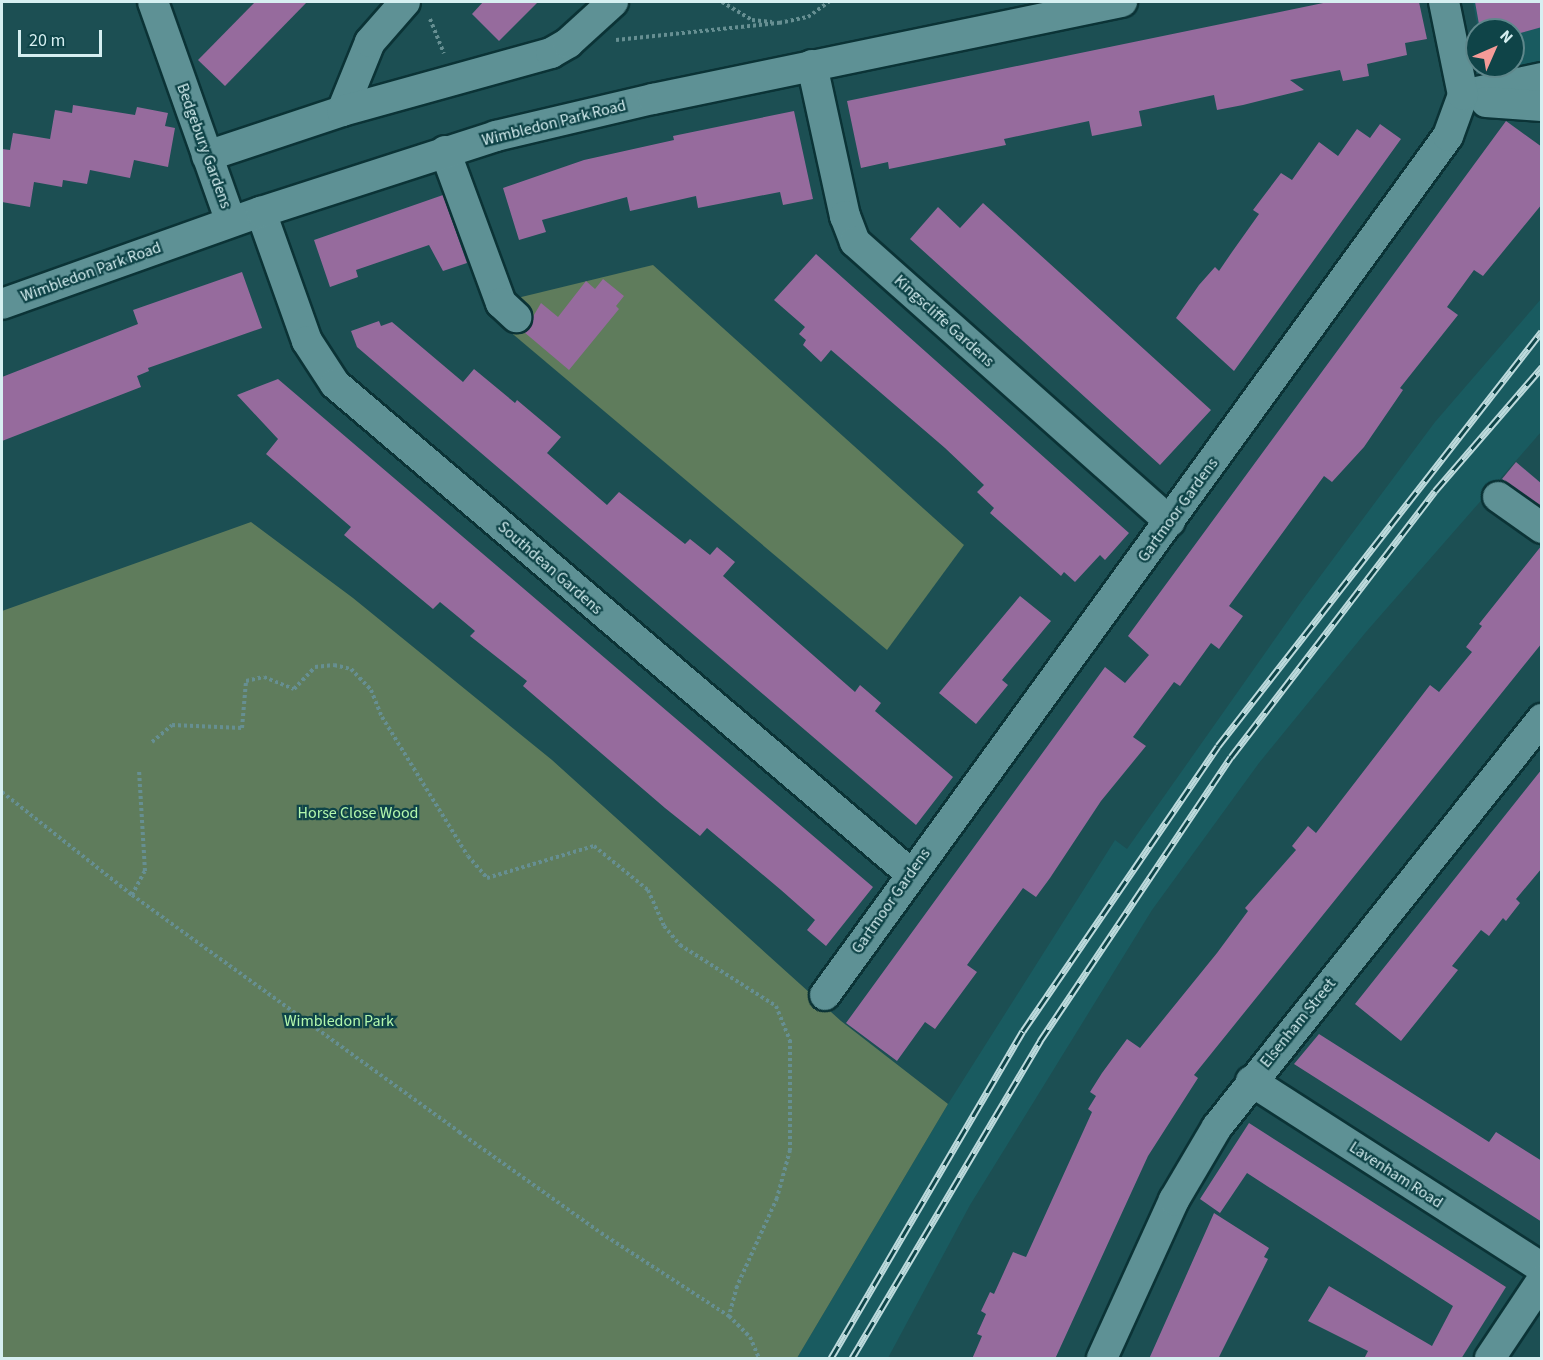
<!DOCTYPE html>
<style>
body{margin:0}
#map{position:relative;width:1543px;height:1360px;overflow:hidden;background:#1c4f53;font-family:"Source Sans 3",sans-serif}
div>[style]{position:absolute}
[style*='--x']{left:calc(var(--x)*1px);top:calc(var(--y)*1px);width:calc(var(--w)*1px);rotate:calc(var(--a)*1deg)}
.built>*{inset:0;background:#195b60}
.green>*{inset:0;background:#5f7c5c}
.building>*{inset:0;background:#966b9d}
.path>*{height:4px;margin-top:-2px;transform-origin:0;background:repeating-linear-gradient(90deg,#668f92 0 3px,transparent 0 6px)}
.roads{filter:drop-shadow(2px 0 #0b3336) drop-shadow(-2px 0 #0b3336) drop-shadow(0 2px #0b3336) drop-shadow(0 -2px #0b3336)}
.minor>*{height:30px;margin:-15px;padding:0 15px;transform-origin:15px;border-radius:15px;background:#5e9195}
.rail>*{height:7px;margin-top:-3.5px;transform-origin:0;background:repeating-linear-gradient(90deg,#0f4448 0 14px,#bddadc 0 28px);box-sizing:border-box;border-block:2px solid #bddadc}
span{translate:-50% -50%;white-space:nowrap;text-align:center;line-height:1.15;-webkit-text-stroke:4.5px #0f4448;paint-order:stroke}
.street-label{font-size:16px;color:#d6eff1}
.park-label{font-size:16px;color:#b3f7ad}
.frame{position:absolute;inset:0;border:3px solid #d6eff1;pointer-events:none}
.north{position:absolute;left:1465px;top:18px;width:60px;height:60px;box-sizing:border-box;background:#0f4448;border:2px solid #5f888c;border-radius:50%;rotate:45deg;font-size:16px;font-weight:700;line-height:24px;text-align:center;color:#d6eff1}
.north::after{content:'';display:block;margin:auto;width:21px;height:27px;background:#f59b98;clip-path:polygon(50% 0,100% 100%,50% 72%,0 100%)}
.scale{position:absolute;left:18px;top:30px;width:84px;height:27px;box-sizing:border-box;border:3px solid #d6eff1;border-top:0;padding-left:8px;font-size:18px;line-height:21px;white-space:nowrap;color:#d6eff1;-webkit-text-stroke:4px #0f4448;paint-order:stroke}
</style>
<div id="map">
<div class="built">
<div style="clip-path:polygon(1473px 2px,1541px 2px,1541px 82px,1491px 92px,1485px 66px,1513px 66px,1513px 30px,1478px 30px)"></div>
<div style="clip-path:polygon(1541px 299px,1541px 432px,1366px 632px,1259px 763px,1152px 910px,970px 1205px,888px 1358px,797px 1358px,948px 1104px,1115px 840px,1127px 849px,1301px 602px,1435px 422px)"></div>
</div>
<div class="green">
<div style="clip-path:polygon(653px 265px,964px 545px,887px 650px,488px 313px,509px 300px)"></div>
<div style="clip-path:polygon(251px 522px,353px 598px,552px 760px,841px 1021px,948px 1104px,797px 1358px,2px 1358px,2px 611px)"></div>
</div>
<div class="building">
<div style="clip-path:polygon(255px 2px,307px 2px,225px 86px,198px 60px)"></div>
<div style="clip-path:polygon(483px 2px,538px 2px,499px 41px,472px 14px)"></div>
<div style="clip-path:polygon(1328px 2px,1419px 2px,1427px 39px,1405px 43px,1407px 55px,1367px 64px,1369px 76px,1343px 81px,1340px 70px,1290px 80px,1304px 90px,1243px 105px,1217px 110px,1214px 95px,1139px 111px,1142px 126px,1092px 136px,1089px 121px,1004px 139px,1006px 145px,889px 169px,888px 162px,861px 168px,847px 101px)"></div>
<div style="clip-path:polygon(1475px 2px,1542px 2px,1542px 27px,1513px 35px,1513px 30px,1480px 30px)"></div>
<div style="clip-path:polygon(73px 105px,135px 115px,137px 107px,168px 113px,165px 126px,175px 128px,168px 167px,134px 160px,130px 178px,90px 170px,87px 184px,63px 180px,62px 187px,34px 182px,30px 207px,2px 202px,2px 149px,10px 150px,13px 133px,50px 139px,55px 110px,72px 113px)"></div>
<div style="clip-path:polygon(794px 111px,813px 199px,783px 205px,780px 192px,698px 208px,696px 196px,630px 211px,627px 197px,542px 220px,546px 232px,519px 240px,503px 188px,584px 160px,674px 140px,673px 136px)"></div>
<div style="clip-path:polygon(1506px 121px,1542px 147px,1542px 204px,1483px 276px,1474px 270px,1447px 307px,1458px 315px,1400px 388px,1403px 390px,1364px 447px,1332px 482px,1324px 476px,1229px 606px,1243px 616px,1219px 649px,1211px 643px,1180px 686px,1174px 682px,1133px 737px,1146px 746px,1101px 801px,1050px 878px,1036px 897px,1023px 888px,967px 965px,977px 972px,935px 1029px,925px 1022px,897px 1061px,846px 1023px,1105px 667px,1125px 683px,1149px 655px,1128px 636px)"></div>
<div style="clip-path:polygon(1380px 124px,1401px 139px,1234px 371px,1176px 318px,1199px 285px,1215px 267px,1219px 271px,1232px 252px,1259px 214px,1253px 210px,1281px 173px,1292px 180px,1319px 142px,1338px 156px,1357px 129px,1370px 138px)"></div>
<div style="clip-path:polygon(443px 195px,467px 263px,443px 271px,429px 245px,356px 270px,358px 277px,330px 287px,314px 240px)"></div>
<div style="clip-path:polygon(983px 203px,1211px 410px,1160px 465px,910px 239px,938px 207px,960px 228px)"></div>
<div style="clip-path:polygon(816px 254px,1129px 533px,1105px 560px,1100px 555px,1075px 582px,1064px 572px,1061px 576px,990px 513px,994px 508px,977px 492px,984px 485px,945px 448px,831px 350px,821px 362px,803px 345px,806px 340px,799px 334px,805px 327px,774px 300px)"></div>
<div style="clip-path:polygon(242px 272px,262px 328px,148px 368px,149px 371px,137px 376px,141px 387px,2px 441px,2px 377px,138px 324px,133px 310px)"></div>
<div style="clip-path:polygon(603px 279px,624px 296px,616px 306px,619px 309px,569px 370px,524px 332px,541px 303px,558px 317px,586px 281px,595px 289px)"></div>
<div style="clip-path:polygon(379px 321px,381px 326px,392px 322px,463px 382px,474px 369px,515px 403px,517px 400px,561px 437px,547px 453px,607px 505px,619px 492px,685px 544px,690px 539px,710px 555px,717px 547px,735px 562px,723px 576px,855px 692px,860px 685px,881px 703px,875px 711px,953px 777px,916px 825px,357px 347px,351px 331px)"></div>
<div style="clip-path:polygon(278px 379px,873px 887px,826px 946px,807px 930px,815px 920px,781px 890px,707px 828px,700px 836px,665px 808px,523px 686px,527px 681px,470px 636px,475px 631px,457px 616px,440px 602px,433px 609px,344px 535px,351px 527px,266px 454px,278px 439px,237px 395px)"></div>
<div style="clip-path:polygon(1516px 462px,1542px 484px,1542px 507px,1502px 479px)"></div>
<div style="clip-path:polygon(1542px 545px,1542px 643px,1194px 1075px,1198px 1078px,1148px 1156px,1055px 1359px,972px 1359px,982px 1336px,977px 1334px,986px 1314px,981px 1311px,990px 1292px,994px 1294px,1013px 1252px,1026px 1257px,1092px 1112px,1088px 1109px,1096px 1096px,1090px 1092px,1102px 1073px,1127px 1039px,1140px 1048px,1217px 953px,1248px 911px,1245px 908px,1296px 850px,1292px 846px,1308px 826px,1316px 833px,1430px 685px,1439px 692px,1472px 652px,1466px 647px,1482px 626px,1479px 624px)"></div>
<div style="clip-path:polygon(1020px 596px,1051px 621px,1002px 680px,1008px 685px,976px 724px,939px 693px)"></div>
<div style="clip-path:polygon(1542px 769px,1542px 868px,1516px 899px,1520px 903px,1506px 921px,1503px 918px,1489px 936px,1481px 930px,1452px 966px,1458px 970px,1401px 1041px,1355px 1004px)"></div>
<div style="clip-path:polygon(1319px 1034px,1489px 1142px,1496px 1132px,1542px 1161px,1542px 1222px,1294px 1064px)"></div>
<div style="clip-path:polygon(1249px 1123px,1506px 1287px,1461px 1359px,1364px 1359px,1368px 1351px,1308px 1321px,1329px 1286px,1432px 1346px,1453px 1306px,1247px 1173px,1220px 1213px,1200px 1199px)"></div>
<div style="clip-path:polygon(1214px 1213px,1269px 1248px,1264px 1257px,1268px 1259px,1218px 1359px,1149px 1359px)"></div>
</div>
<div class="path">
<div style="--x:722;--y:2;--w:35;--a:31"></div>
<div style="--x:752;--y:20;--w:20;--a:6"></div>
<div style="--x:430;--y:19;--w:37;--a:68"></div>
<div style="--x:616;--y:40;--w:164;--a:-6"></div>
<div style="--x:779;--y:23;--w:30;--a:-12"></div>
<div style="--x:808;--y:17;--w:26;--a:-36"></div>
<div style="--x:152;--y:742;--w:26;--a:-40"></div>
<div style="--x:172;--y:725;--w:70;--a:2.5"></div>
<div style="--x:242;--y:728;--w:47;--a:-85.1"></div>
<div style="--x:246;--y:681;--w:18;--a:-13"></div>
<div style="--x:264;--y:677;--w:32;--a:22"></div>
<div style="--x:294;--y:689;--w:30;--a:-46"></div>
<div style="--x:315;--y:667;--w:19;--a:-6"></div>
<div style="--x:334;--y:665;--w:17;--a:13"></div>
<div style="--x:351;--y:669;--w:29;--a:46"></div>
<div style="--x:371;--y:690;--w:29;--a:68"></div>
<div style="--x:382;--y:717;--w:163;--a:58.3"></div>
<div style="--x:468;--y:856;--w:29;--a:49"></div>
<div style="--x:487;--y:878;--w:112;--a:-16.7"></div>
<div style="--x:594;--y:846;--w:70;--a:39.2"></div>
<div style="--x:648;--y:890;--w:39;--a:66"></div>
<div style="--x:664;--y:926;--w:25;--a:50"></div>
<div style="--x:680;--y:945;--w:114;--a:32.4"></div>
<div style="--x:776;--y:1006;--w:37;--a:68"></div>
<div style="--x:790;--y:1040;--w:110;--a:90"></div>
<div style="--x:790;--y:1150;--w:50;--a:105.2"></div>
<div style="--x:777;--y:1198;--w:97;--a:114.4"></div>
<div style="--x:737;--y:1286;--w:31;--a:105"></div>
<div style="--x:2;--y:792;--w:166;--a:38.4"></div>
<div style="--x:132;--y:895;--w:404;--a:35.9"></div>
<div style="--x:459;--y:1132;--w:174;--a:35.4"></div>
<div style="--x:601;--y:1233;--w:153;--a:33"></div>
<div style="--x:729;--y:1316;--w:30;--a:45"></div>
<div style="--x:750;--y:1337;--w:23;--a:67"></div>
<div style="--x:132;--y:895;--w:27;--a:-62"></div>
<div style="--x:145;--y:871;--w:100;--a:-93.4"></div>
</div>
<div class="roads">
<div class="minor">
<div style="--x:153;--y:2;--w:233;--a:70.5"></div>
<div style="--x:812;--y:65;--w:155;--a:77.7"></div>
<div style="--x:845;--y:216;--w:28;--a:69"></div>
<div style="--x:855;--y:242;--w:421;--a:41.6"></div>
<div style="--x:1463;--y:95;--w:81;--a:-12.1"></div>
<div style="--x:1486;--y:102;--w:56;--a:4.1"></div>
<div style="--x:342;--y:111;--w:74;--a:-67.9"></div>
<div style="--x:370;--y:42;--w:53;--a:-48.8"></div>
<div style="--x:445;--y:151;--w:162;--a:69.8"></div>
<div style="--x:501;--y:303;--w:21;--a:43"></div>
<div style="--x:207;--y:156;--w:142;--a:-18.4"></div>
<div style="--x:342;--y:111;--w:217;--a:-15.5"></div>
<div style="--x:551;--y:53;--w:20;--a:-30"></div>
<div style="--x:568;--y:43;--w:61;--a:-42.3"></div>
<div style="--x:261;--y:212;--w:137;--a:70.4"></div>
<div style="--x:307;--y:341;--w:51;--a:56.9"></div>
<div style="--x:335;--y:384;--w:755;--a:40.38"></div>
<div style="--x:2;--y:304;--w:275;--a:-19.6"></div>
<div style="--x:261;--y:212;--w:247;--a:-17.9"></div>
<div style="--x:496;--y:136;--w:161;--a:-13.3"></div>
<div style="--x:653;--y:99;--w:479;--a:-11.7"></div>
<div style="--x:1498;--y:497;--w:54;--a:35.2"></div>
<div style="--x:825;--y:995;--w:1061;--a:-54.05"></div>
<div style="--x:1448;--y:136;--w:44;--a:-69.9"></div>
<div style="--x:1463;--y:95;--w:95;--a:-101.5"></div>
<div style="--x:1251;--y:1081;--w:346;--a:32.7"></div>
<div style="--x:1102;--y:1358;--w:174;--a:-65.5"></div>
<div style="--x:1174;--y:1200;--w:85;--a:-59.5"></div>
<div style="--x:1217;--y:1127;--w:522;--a:-51.46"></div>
<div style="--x:1490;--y:1358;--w:94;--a:-56.3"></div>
</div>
</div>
<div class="rail">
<div style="--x:831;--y:1358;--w:379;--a:-59.6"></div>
<div style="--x:1023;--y:1031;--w:345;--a:-55.6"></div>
<div style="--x:1218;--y:746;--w:526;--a:-52.02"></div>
<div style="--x:852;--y:1358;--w:369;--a:-59.3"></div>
<div style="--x:1040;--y:1041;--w:342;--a:-56.1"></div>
<div style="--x:1231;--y:757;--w:335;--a:-52.5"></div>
<div style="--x:1435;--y:491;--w:164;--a:-49.2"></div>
</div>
<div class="street-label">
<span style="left:554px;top:123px;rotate:-14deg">Wimbledon Park Road</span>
<span style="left:204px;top:146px;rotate:70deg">Bedgebury Gardens</span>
<span style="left:91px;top:272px;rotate:-20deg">Wimbledon Park Road</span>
<span style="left:944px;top:321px;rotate:42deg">Kingscliffe Gardens</span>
<span style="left:1178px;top:510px;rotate:-54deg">Gartmoor Gardens</span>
<span style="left:550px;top:568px;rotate:41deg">Southdean Gardens</span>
<span style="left:891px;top:901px;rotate:-55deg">Gartmoor Gardens</span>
<span style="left:1298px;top:1023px;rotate:-51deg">Elsenham Street</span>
<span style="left:1396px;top:1175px;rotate:33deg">Lavenham Road</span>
</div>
<div class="park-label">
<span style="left:358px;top:813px">Horse Close Wood</span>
<span style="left:339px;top:1021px">Wimbledon Park</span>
</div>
<div class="frame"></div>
<div class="north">N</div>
<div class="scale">20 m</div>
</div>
